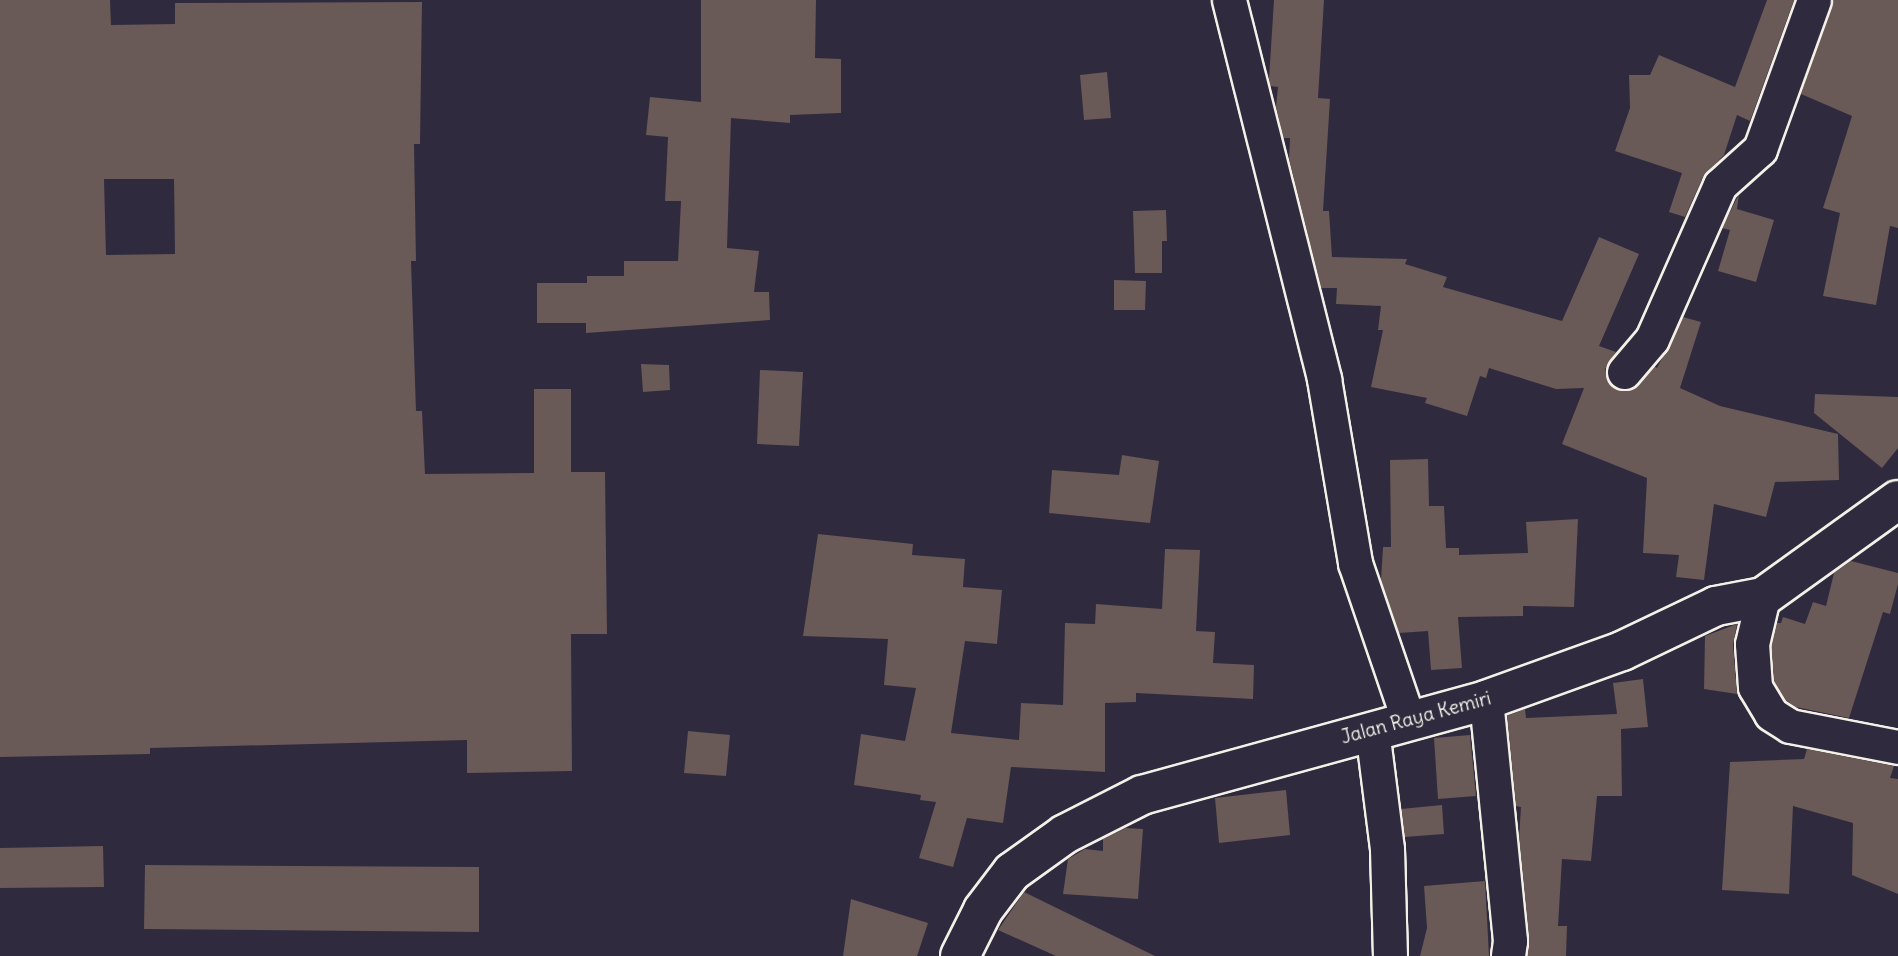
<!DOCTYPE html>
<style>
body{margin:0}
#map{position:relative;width:1898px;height:956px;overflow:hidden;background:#2f2a3d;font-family:Delius,sans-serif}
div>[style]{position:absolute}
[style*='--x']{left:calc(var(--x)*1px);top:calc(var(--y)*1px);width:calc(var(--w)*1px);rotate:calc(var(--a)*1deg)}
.building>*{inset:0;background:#695957}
.roads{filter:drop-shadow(2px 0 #f4f1e8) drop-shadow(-2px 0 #f4f1e8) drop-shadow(0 2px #f4f1e8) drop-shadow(0 -2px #f4f1e8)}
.minor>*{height:33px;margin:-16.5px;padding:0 16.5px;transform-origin:16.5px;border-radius:16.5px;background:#2f2a3d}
.tertiary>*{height:38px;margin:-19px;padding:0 19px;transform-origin:19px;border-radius:19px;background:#2f2a3d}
span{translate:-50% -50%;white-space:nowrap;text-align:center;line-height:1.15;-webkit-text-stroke:6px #2f2a3d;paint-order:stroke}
.street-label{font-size:19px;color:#f4f1e8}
</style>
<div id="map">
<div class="building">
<div style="clip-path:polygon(evenodd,0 0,110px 0,111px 25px,175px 24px,175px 3px,422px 2px,420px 144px,414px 144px,416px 261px,411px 261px,416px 411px,422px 411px,425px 474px,534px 473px,534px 389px,571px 389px,571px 472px,605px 472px,607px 634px,571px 634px,572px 771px,467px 773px,467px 740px,150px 748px,150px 754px,0 757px,0 0,104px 179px,174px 179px,175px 254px,106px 255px,104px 179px)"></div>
<div style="clip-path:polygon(701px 0,816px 0,815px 58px,841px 59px,841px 113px,790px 115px,790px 123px,731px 118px,727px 248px,759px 251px,754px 292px,769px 292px,770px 320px,586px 333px,586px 323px,537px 323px,537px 283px,587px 283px,587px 276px,624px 276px,624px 261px,678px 261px,681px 201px,665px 201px,668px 137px,646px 135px,650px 97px,701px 102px)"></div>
<div style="clip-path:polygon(1274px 0,1324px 0,1318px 98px,1330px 99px,1323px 211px,1329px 211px,1332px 257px,1407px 259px,1405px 264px,1447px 277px,1443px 287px,1562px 321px,1599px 237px,1639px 254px,1599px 346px,1616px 352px,1605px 369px,1611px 386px,1621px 391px,1631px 390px,1654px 366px,1657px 368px,1683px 317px,1701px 322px,1680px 388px,1720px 406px,1838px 434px,1839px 480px,1775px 482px,1766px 517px,1714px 504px,1704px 580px,1676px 577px,1679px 555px,1643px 553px,1647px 478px,1562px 444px,1584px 388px,1556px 389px,1489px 368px,1486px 378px,1480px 376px,1467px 416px,1425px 403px,1427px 398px,1371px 387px,1383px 330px,1378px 330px,1381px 306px,1336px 304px,1337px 288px,1321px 288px,1289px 159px,1290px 138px,1283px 138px,1276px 107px,1278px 87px,1270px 86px,1269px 79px)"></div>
<div style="clip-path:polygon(1767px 0,1794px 0,1750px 121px,1737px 115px,1724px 155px,1703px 177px,1685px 217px,1669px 212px,1682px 173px,1615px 151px,1630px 108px,1629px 75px,1650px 75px,1659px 55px,1735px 87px)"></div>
<div style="clip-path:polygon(1833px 0,1898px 0,1898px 228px,1890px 226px,1876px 305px,1823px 296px,1840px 213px,1823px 208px,1852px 116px,1801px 94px)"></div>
<div style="clip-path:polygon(1107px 72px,1111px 118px,1084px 120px,1080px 75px)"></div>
<div style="clip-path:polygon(1739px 194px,1737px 209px,1774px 220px,1756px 282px,1718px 271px,1730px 230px,1722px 228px)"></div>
<div style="clip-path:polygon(1166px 210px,1167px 241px,1162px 241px,1162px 273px,1135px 273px,1133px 211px)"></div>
<div style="clip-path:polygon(1114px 280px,1146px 281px,1145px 310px,1114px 310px)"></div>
<div style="clip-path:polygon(641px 364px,669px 365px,670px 390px,643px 392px)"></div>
<div style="clip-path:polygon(760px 370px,803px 372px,799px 446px,757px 444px)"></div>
<div style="clip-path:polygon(1815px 394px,1898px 397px,1898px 448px,1882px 468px,1814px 413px)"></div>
<div style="clip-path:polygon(1122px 455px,1159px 461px,1150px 523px,1049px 513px,1052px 470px,1119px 475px)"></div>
<div style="clip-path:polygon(1428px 459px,1429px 506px,1444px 506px,1446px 548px,1459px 548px,1459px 555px,1528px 553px,1526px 522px,1578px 519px,1574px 607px,1523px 606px,1523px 616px,1458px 617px,1462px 668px,1431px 670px,1428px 631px,1399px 633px,1381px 580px,1383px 547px,1391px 547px,1390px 460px)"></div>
<div style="clip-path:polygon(818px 534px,913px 544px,912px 555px,965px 559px,963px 587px,1002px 590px,997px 644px,965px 641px,951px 733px,1019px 740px,1021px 703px,1063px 705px,1065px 623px,1095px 624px,1096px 604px,1162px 609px,1165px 549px,1200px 550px,1196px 631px,1215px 632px,1213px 663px,1254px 665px,1253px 699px,1136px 693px,1136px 702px,1105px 703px,1105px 772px,1011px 767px,1003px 823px,967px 818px,953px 867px,919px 858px,936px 802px,920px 800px,921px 795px,854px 785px,861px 734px,905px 741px,916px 688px,884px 685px,888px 639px,803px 636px)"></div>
<div style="clip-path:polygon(1851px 561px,1898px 573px,1898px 584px,1890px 614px,1883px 612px,1849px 718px,1796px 707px,1785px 700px,1774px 681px,1771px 646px,1777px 623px,1781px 623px,1783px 617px,1805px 624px,1813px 602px,1826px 606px,1834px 573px)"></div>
<div style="clip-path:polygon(1737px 624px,1733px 645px,1737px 694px,1704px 689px,1705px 636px)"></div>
<div style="clip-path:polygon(1643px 679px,1648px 727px,1621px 729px,1622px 796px,1597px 796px,1591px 861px,1562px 859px,1558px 926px,1567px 926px,1566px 956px,1527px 956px,1529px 939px,1519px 838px,1521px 807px,1516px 806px,1507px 716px,1525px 709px,1526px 718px,1617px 714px,1613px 683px)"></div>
<div style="clip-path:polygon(688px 731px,730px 735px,726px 776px,684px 773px)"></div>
<div style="clip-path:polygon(1470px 735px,1476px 796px,1438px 799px,1434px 738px)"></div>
<div style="clip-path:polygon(1807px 749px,1894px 766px,1890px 778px,1898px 779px,1898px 894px,1852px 875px,1853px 823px,1793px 806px,1789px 894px,1722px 890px,1730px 762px,1804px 759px)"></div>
<div style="clip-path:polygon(1286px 790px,1290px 835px,1219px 843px,1215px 798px)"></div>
<div style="clip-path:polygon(1442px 805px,1444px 834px,1405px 837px,1401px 809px)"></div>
<div style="clip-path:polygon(1126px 828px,1143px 829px,1138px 899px,1063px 894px,1068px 859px,1085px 849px,1103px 851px,1103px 839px)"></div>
<div style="clip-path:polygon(103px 846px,104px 887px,0 888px,0 848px)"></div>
<div style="clip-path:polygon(145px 865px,479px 867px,479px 932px,144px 929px)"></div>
<div style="clip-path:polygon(1485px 881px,1489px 956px,1420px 956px,1427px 928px,1424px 886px)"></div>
<div style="clip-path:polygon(1024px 892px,1155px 956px,1056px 956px,998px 930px)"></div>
<div style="clip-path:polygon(851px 899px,928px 923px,917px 956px,843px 956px)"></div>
</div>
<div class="roads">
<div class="minor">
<div style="--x:1229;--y:0;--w:391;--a:75.9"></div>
<div style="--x:1324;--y:379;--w:187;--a:80.4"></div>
<div style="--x:1355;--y:563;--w:168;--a:71.2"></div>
<div style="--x:1624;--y:372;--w:43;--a:-49.7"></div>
<div style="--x:1652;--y:339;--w:168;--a:-66.2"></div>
<div style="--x:1720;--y:185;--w:54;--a:-42"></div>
<div style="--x:1760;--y:149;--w:158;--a:-70.1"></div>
<div style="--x:1763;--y:597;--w:48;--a:103.2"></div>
<div style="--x:1752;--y:644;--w:43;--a:86"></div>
<div style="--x:1755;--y:687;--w:31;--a:59"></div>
<div style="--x:1771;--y:714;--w:22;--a:32"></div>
<div style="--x:1790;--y:726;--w:110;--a:11"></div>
<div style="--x:1486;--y:700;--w:242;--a:84.3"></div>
<div style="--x:1510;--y:941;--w:15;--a:98"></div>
<div style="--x:1372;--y:730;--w:120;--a:82.8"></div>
<div style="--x:1387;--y:849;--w:107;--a:88.4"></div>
</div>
<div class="tertiary">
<div style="--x:960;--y:956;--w:51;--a:-63.4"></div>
<div style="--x:983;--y:910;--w:48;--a:-52.7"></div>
<div style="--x:1012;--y:872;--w:65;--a:-35.6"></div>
<div style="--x:1065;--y:834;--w:86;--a:-26.9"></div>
<div style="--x:1142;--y:795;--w:357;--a:-15.4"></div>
<div style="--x:1486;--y:700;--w:145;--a:-19.8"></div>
<div style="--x:1622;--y:651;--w:104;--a:-25.6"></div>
<div style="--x:1716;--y:606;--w:48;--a:-10.8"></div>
<div style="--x:1763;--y:597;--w:166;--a:-35.7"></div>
</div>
</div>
<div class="street-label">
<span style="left:1416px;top:718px;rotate:-15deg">Jalan Raya Kemiri</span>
</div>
</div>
